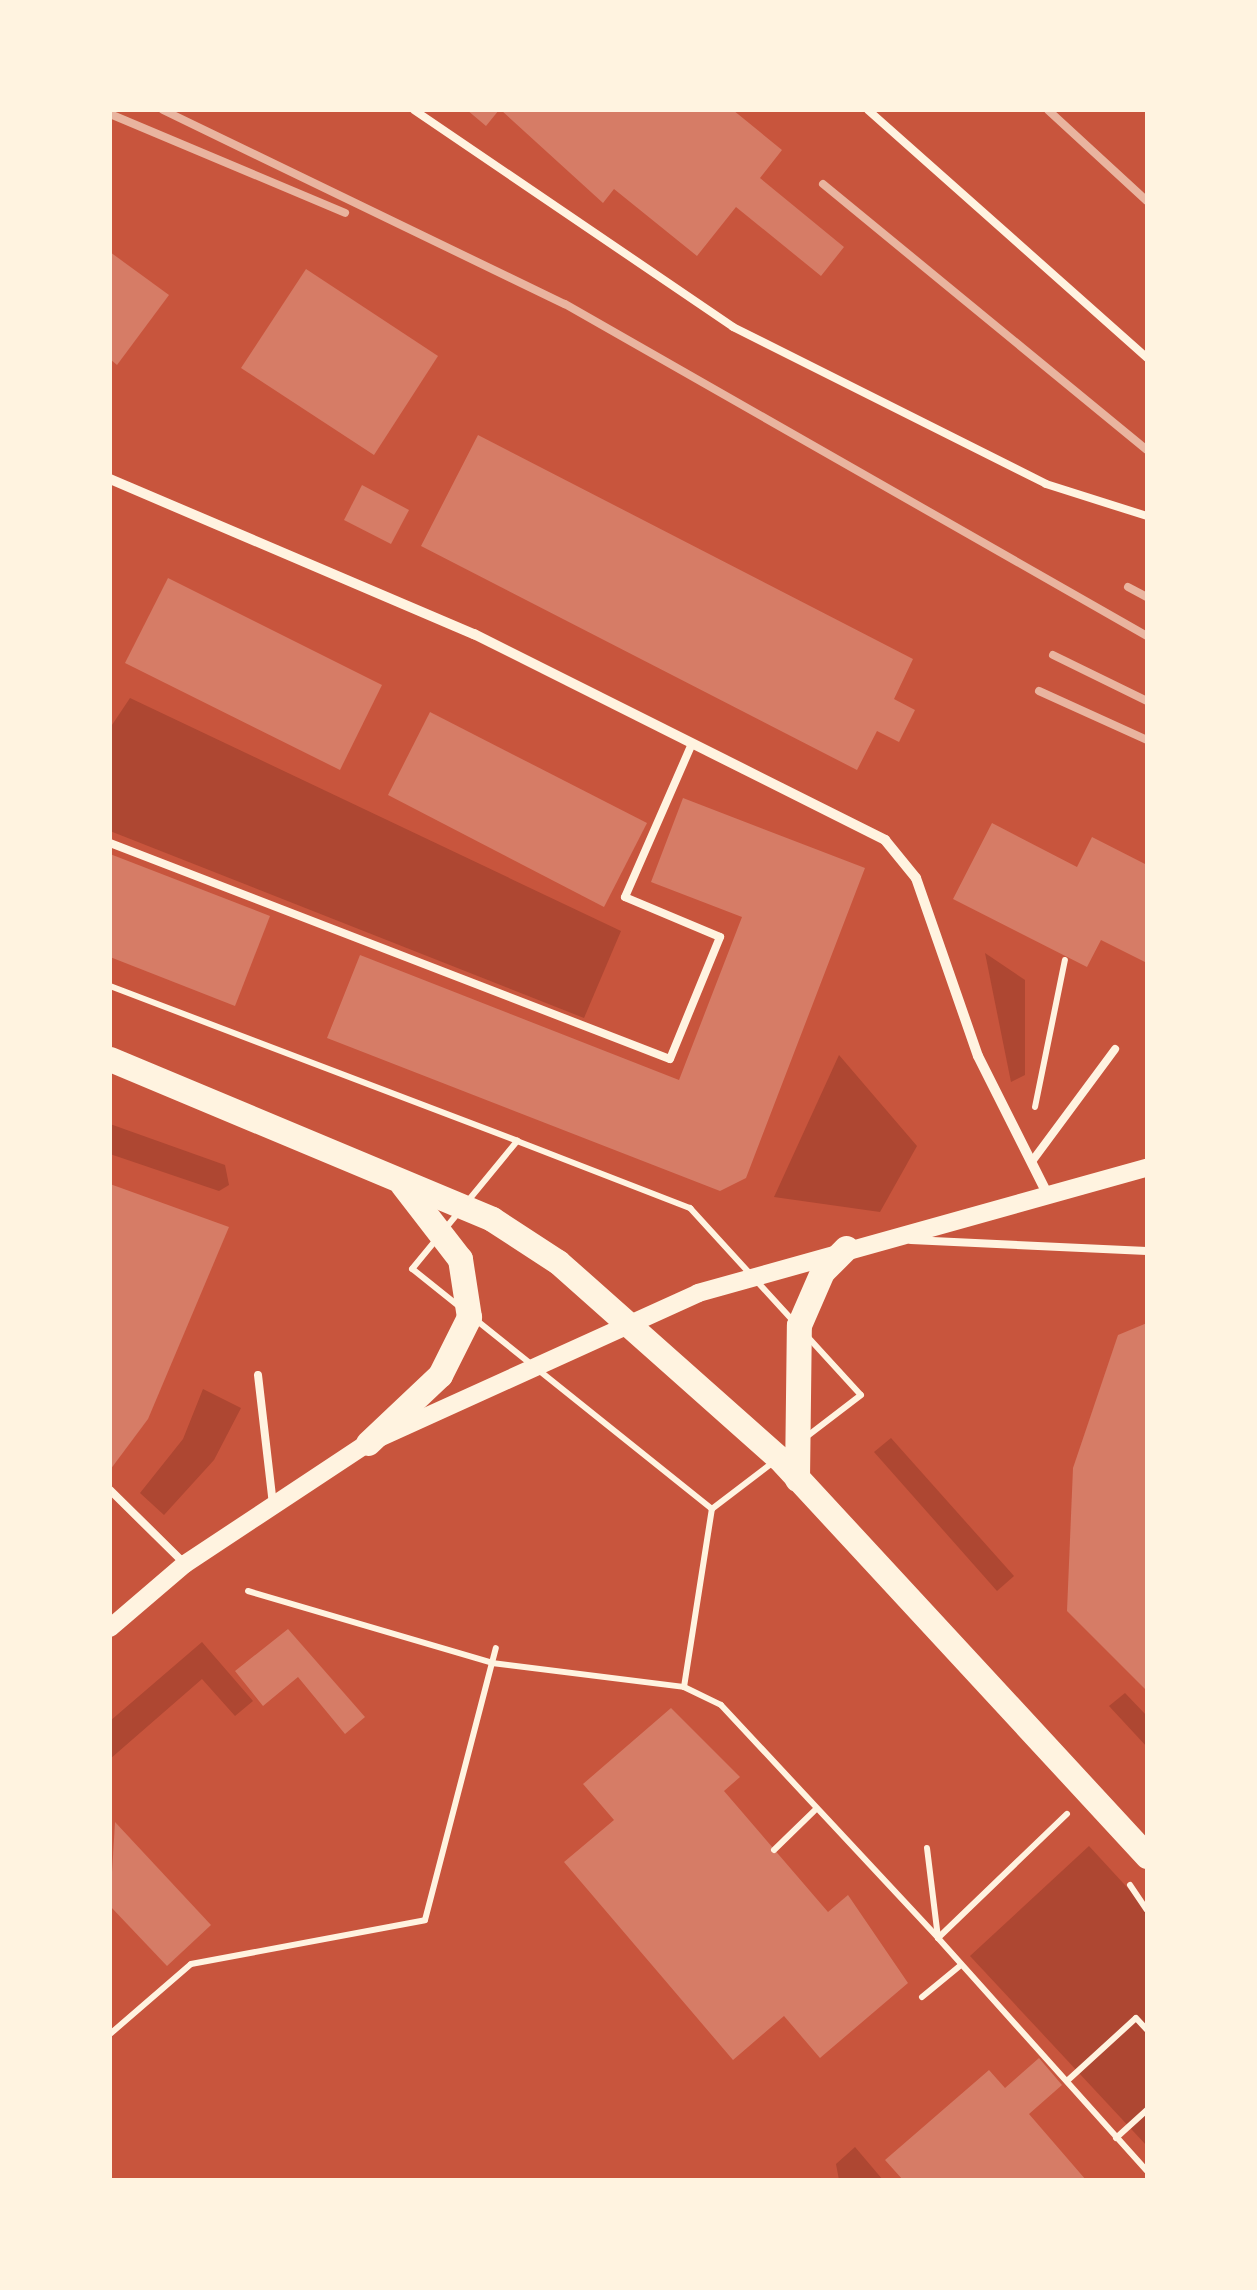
<!DOCTYPE html>
<style>
body{margin:0}
#map{position:relative;width:1257px;height:2290px;overflow:hidden;background:#c8553d;font-family:Raleway,sans-serif}
div>[style]{position:absolute}
[style*='--x']{left:calc(var(--x)*1px);top:calc(var(--y)*1px);width:calc(var(--w)*1px);rotate:calc(var(--a)*1deg)}
.green>*{inset:0;background:#ae4732}
.building>*{inset:0;background:#d67c66}
.path>*{height:6px;margin:-3px;padding:0 3px;transform-origin:3px;border-radius:3px;background:#fff3e0}
.service>*{height:8px;margin:-4px;padding:0 4px;transform-origin:4px;border-radius:4px;background:#fff3e0}
.minor>*{height:10px;margin:-5px;padding:0 5px;transform-origin:5px;border-radius:5px;background:#fff3e0}
.tertiary>*{height:18px;margin:-9px;padding:0 9px;transform-origin:9px;border-radius:9px;background:#fff3e0}
.primary>*{height:25px;margin:-12.5px;padding:0 12.5px;transform-origin:12.5px;border-radius:12.5px;background:#fff3e0}
.rail>*{height:8px;margin:-4px;padding:0 4px;transform-origin:4px;border-radius:4px;background:#e9b49f}
span{translate:-50% -50%;white-space:nowrap;text-align:center;line-height:1.15;-webkit-text-stroke:8px #fff3e0;paint-order:stroke}
.frame{position:absolute;inset:0;border:112px solid #fff3e0;pointer-events:none}
</style>
<div id="map">
<div class="green">
<div style="clip-path:polygon(130px 698px,621px 931px,584px 1018px,110px 831px,110px 728px)"></div>
<div style="clip-path:polygon(985px 953px,1025px 980px,1025px 1075px,1011px 1082px)"></div>
<div style="clip-path:polygon(839px 1055px,917px 1146px,880px 1212px,774px 1197px)"></div>
<div style="clip-path:polygon(110px 1124px,225px 1165px,229px 1185px,219px 1191px,110px 1154px)"></div>
<div style="clip-path:polygon(203px 1389px,241px 1408px,214px 1460px,164px 1515px,140px 1493px,183px 1439px)"></div>
<div style="clip-path:polygon(891px 1438px,1014px 1576px,997px 1591px,874px 1452px)"></div>
<div style="clip-path:polygon(202px 1642px,253px 1701px,235px 1716px,202px 1679px,110px 1759px,110px 1721px)"></div>
<div style="clip-path:polygon(1125px 1693px,1147px 1716px,1147px 1747px,1109px 1706px)"></div>
<div style="clip-path:polygon(1089px 1846px,1147px 1909px,1147px 2146px,970px 1956px)"></div>
<div style="clip-path:polygon(855px 2147px,883px 2180px,839px 2180px,836px 2164px)"></div>
</div>
<div class="building">
<div style="clip-path:polygon(467px 110px,499px 110px,486px 126px)"></div>
<div style="clip-path:polygon(501px 110px,733px 110px,782px 150px,760px 178px,844px 247px,821px 276px,736px 207px,697px 256px,614px 189px,603px 203px)"></div>
<div style="clip-path:polygon(110px 252px,169px 295px,117px 365px,110px 359px)"></div>
<div style="clip-path:polygon(306px 269px,438px 356px,374px 455px,241px 368px)"></div>
<div style="clip-path:polygon(478px 435px,913px 659px,894px 699px,915px 710px,899px 742px,877px 731px,857px 770px,421px 546px)"></div>
<div style="clip-path:polygon(362px 485px,409px 510px,391px 544px,344px 520px)"></div>
<div style="clip-path:polygon(168px 578px,382px 685px,340px 770px,125px 663px)"></div>
<div style="clip-path:polygon(430px 712px,647px 823px,604px 907px,388px 795px)"></div>
<div style="clip-path:polygon(683px 798px,865px 868px,746px 1178px,720px 1191px,327px 1038px,360px 955px,679px 1080px,742px 917px,651px 882px)"></div>
<div style="clip-path:polygon(992px 823px,1077px 867px,1092px 837px,1147px 865px,1147px 963px,1101px 940px,1087px 967px,953px 899px)"></div>
<div style="clip-path:polygon(110px 854px,270px 916px,235px 1006px,110px 957px)"></div>
<div style="clip-path:polygon(110px 1184px,229px 1227px,148px 1419px,110px 1470px)"></div>
<div style="clip-path:polygon(1147px 1323px,1147px 1691px,1067px 1611px,1073px 1468px,1118px 1335px)"></div>
<div style="clip-path:polygon(288px 1629px,365px 1717px,345px 1734px,298px 1677px,263px 1706px,235px 1671px)"></div>
<div style="clip-path:polygon(671px 1708px,740px 1777px,724px 1791px,828px 1912px,848px 1895px,908px 1983px,820px 2058px,784px 2016px,733px 2060px,564px 1862px,614px 1820px,583px 1784px)"></div>
<div style="clip-path:polygon(115px 1822px,211px 1925px,167px 1966px,110px 1906px)"></div>
<div style="clip-path:polygon(1039px 2058px,1062px 2085px,1029px 2114px,1086px 2180px,903px 2180px,885px 2160px,989px 2070px,1005px 2088px)"></div>
</div>
<div class="path">
<div style="--x:110;--y:986;--w:436;--a:20.8"></div>
<div style="--x:1035;--y:1107;--w:150;--a:-78.5"></div>
<div style="--x:517;--y:1141;--w:186;--a:21.2"></div>
<div style="--x:690;--y:1208;--w:253;--a:47.6"></div>
<div style="--x:861;--y:1395;--w:188;--a:142.6"></div>
<div style="--x:712;--y:1509;--w:384;--a:-141.3"></div>
<div style="--x:412;--y:1269;--w:166;--a:-50.6"></div>
<div style="--x:248;--y:1591;--w:254;--a:16.4"></div>
<div style="--x:492;--y:1663;--w:193;--a:7.1"></div>
<div style="--x:684;--y:1687;--w:41;--a:25.9"></div>
<div style="--x:721;--y:1705;--w:318;--a:47"></div>
<div style="--x:938;--y:1938;--w:179;--a:-43.9"></div>
<div style="--x:684;--y:1687;--w:180;--a:-81.1"></div>
<div style="--x:927;--y:1848;--w:91;--a:83"></div>
<div style="--x:938;--y:1938;--w:313;--a:48.1"></div>
<div style="--x:774;--y:1850;--w:59;--a:-44.3"></div>
<div style="--x:1130;--y:1885;--w:30;--a:56"></div>
<div style="--x:922;--y:1997;--w:50;--a:-39.4"></div>
<div style="--x:110;--y:2034;--w:107;--a:-40.8"></div>
<div style="--x:191;--y:1964;--w:238;--a:-10.6"></div>
<div style="--x:425;--y:1920;--w:281;--a:-75.4"></div>
<div style="--x:1067;--y:2081;--w:93;--a:-42.4"></div>
<div style="--x:1136;--y:2018;--w:16;--a:47"></div>
<div style="--x:1116;--y:2138;--w:42;--a:-42.1"></div>
</div>
<div class="service">
<div style="--x:414;--y:110;--w:386;--a:34.2"></div>
<div style="--x:733;--y:327;--w:350;--a:26.6"></div>
<div style="--x:1046;--y:484;--w:106;--a:17.6"></div>
<div style="--x:868;--y:110;--w:373;--a:41.6"></div>
<div style="--x:110;--y:843;--w:600;--a:21.09"></div>
<div style="--x:670;--y:1059;--w:132;--a:-67.7"></div>
<div style="--x:720;--y:937;--w:103;--a:-157.2"></div>
<div style="--x:625;--y:897;--w:167;--a:-66.4"></div>
<div style="--x:1033;--y:1160;--w:138;--a:-53.5"></div>
<div style="--x:911;--y:1240;--w:236;--a:2.7"></div>
<div style="--x:258;--y:1375;--w:130;--a:83.4"></div>
<div style="--x:110;--y:1490;--w:105;--a:44.6"></div>
</div>
<div class="minor">
<div style="--x:110;--y:479;--w:396;--a:23.1"></div>
<div style="--x:474;--y:634;--w:460;--a:26.6"></div>
<div style="--x:885;--y:840;--w:49;--a:50.8"></div>
<div style="--x:916;--y:878;--w:188;--a:70.8"></div>
<div style="--x:978;--y:1056;--w:158;--a:63.3"></div>
</div>
<div class="tertiary">
<div style="--x:110;--y:1628;--w:99;--a:-40.5"></div>
<div style="--x:185;--y:1564;--w:219;--a:-33.5"></div>
<div style="--x:368;--y:1443;--w:362;--a:-24.4"></div>
<div style="--x:698;--y:1293;--w:466;--a:-15.6"></div>
</div>
<div class="primary">
<div style="--x:110;--y:1059;--w:414;--a:22.7"></div>
<div style="--x:492;--y:1219;--w:79;--a:33.1"></div>
<div style="--x:558;--y:1262;--w:295;--a:41.6"></div>
<div style="--x:779;--y:1458;--w:542;--a:47.24"></div>
<div style="--x:368;--y:1443;--w:99;--a:-43.4"></div>
<div style="--x:440;--y:1375;--w:65;--a:-63.4"></div>
<div style="--x:469;--y:1317;--w:59;--a:-98.8"></div>
<div style="--x:460;--y:1259;--w:95;--a:-127.7"></div>
<div style="--x:797;--y:1479;--w:154;--a:-89.3"></div>
<div style="--x:799;--y:1325;--w:58;--a:-66.5"></div>
<div style="--x:822;--y:1272;--w:34;--a:-45"></div>
</div>
<div class="rail">
<div style="--x:163;--y:110;--w:446;--a:25.8"></div>
<div style="--x:565;--y:304;--w:670;--a:29.7"></div>
<div style="--x:1048;--y:110;--w:134;--a:42.6"></div>
<div style="--x:110;--y:114;--w:255;--a:22.8"></div>
<div style="--x:823;--y:184;--w:419;--a:39.4"></div>
<div style="--x:1128;--y:587;--w:21;--a:28"></div>
<div style="--x:1053;--y:655;--w:105;--a:26.1"></div>
<div style="--x:1039;--y:691;--w:119;--a:24.4"></div>
</div>
<div class="frame"></div>
</div>
